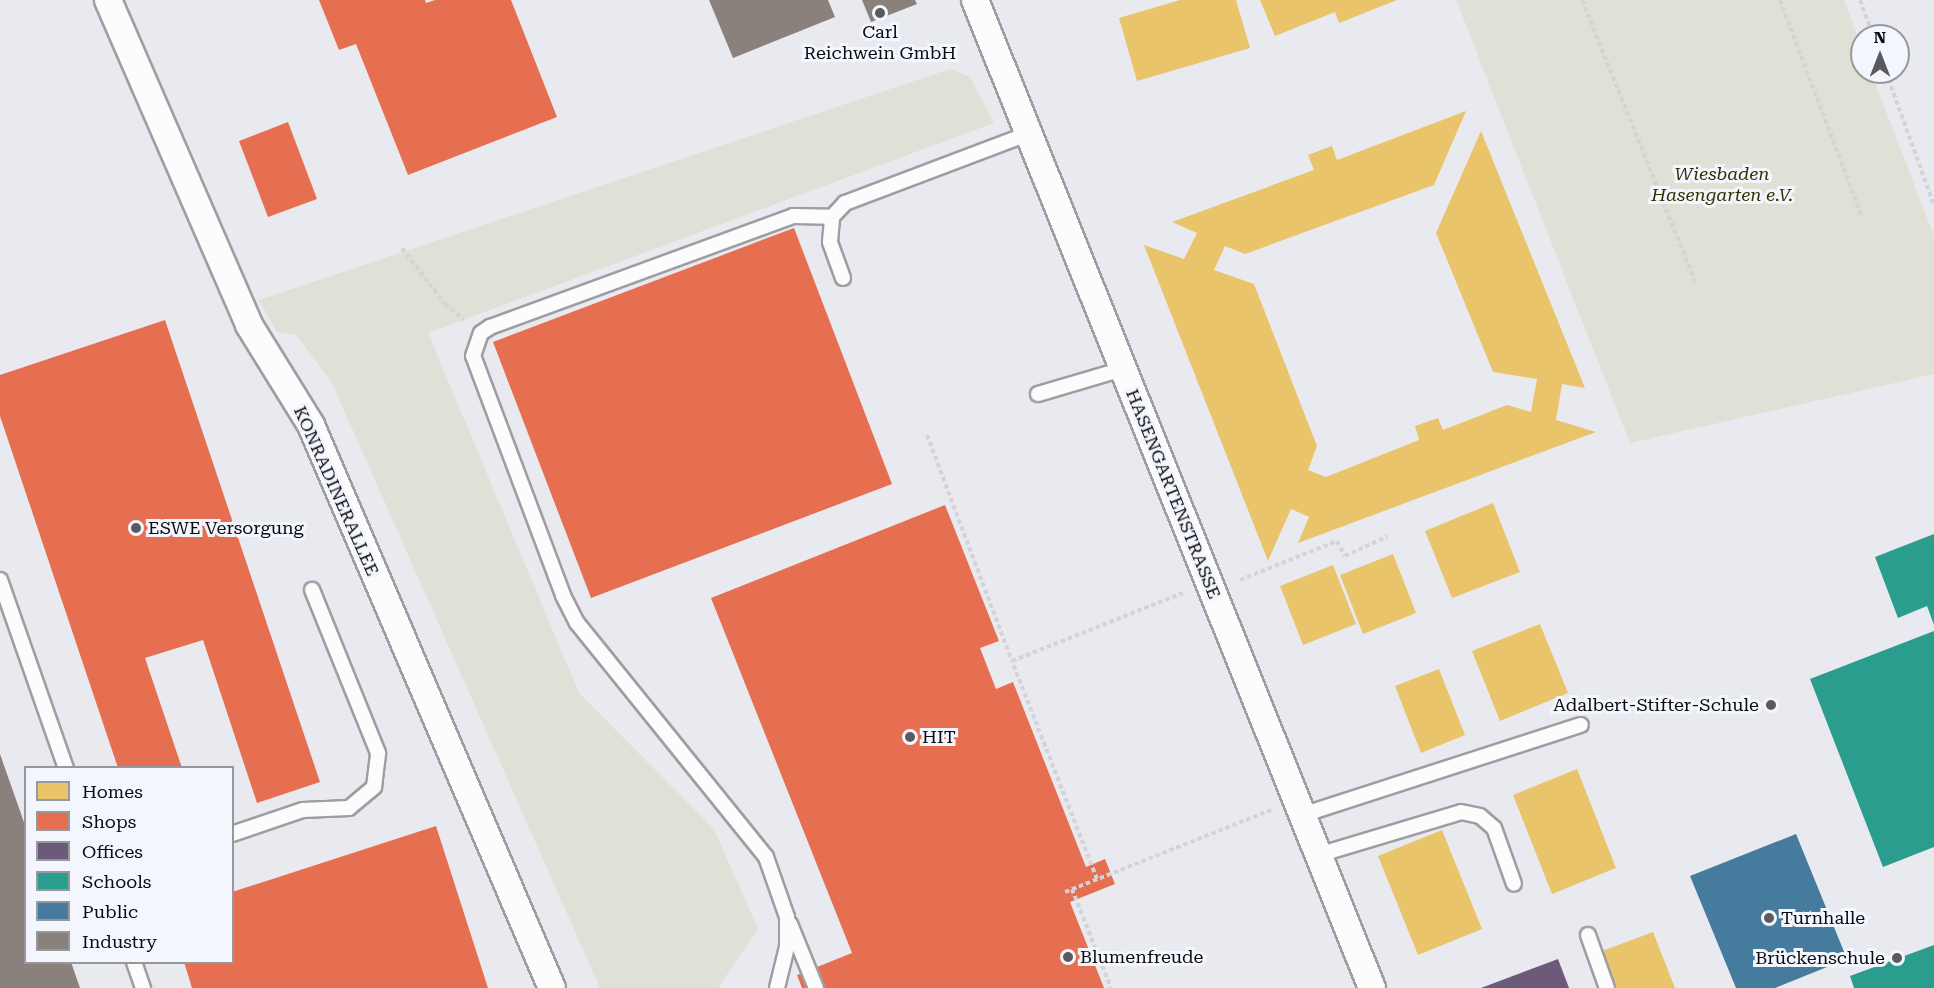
<!DOCTYPE html>
<meta charset="utf-8">
<style>
body{margin:0}
#map{position:relative;width:1934px;height:988px;overflow:hidden;background:#e9eaf0;font-family:"Roboto Serif",serif}
div>[style]{position:absolute}
[style*='--x']{left:calc(var(--x)*1px);top:calc(var(--y)*1px);width:calc(var(--w)*1px);rotate:calc(var(--a)*1deg)}
.green>*{inset:0;background:#dfe1d6}
.homes>*{inset:0;background:#e9c46a}
.shops>*{inset:0;background:#e76f51}
.offices>*{inset:0;background:#6d597a}
.schools>*{inset:0;background:#2a9d8f}
.public>*{inset:0;background:#457b9d}
.industry>*{inset:0;background:#8a817c}
.path>*{height:4px;margin-top:-2px;transform-origin:0;background:repeating-linear-gradient(90deg,#d4d4d6 0 4.5px,transparent 0 7.5px)}
.roads{filter:drop-shadow(2px 0 #9e9ea2) drop-shadow(-2px 0 #9e9ea2) drop-shadow(0 2px #9e9ea2) drop-shadow(0 -2px #9e9ea2)}
.lane>*{height:14px;margin:-7px;padding:0 7px;transform-origin:7px;border-radius:7px;background:#fcfcfd}
.street>*{height:26px;margin:-13px;padding:0 13px;transform-origin:13px;border-radius:13px;background:#fcfcfd}
.dots>*{width:16px;height:16px;translate:-50% -50%;box-sizing:border-box;border:3px solid #f4f6fe;border-radius:50%}
span{translate:-50% -50%;white-space:nowrap;text-align:center;line-height:1.15;-webkit-text-stroke:6px #f4f6fe;paint-order:stroke}
.poi-label{font-size:18px;color:#0b0b0f}
.left{translate:0 -50%;text-align:left}
.right{translate:-100% -50%;text-align:right}
.park-label{font-size:18px;color:#2e3202;font-style:italic}
.street-label{font-size:18px;color:#0b0b0f}
.legend{position:absolute;left:24px;top:766px;width:210px;height:198px;box-sizing:border-box;background:#f4f6fe;border:2px solid #97989e;margin:0;padding:8px 10px;list-style:none;font-size:18px;color:#0b0b0f}
.legend li{display:flex;align-items:center;gap:12px;height:30px}
.legend b{width:30px;border:2px solid #97989e}
.north{position:absolute;left:1850px;top:24px;width:60px;height:60px;box-sizing:border-box;background:#f4f6fe;border:2px solid #97989e;border-radius:50%;rotate:0deg;font-size:16px;font-weight:700;line-height:24px;text-align:center;color:#0b0b0f}
.north::after{content:'';display:block;margin:auto;width:21px;height:27px;background:#59595e;clip-path:polygon(50% 0,100% 100%,50% 72%,0 100%)}
</style>
<div id="map">
<div class="green">
<div style="clip-path:polygon(1456px 0,1844px 0,1862px 47px,1862px 72px,1871px 72px,1934px 236px,1934px 374px,1630px 443px)"></div>
<div style="clip-path:polygon(950px 69px,970px 77px,994px 123px,428px 333px,579px 693px,714px 829px,758px 929px,718px 988px,600px 988px,331px 381px,296px 335px,277px 332px,259px 300px)"></div>
</div>
<div class="homes">
<div style="clip-path:polygon(1180px 0,1236px 0,1250px 48px,1137px 81px,1119px 18px)"></div>
<div style="clip-path:polygon(1260px 0,1397px 0,1339px 23px,1335px 12px,1275px 36px)"></div>
<div style="clip-path:polygon(1466px 111px,1434px 185px,1245px 254px,1225px 246px,1214px 270px,1254px 284px,1317px 446px,1308px 470px,1326px 477px,1419px 440px,1415px 426px,1438px 418px,1443px 430px,1507px 405px,1531px 412px,1537px 379px,1493px 372px,1436px 233px,1481px 131px,1585px 388px,1562px 384px,1556px 420px,1596px 432px,1298px 543px,1309px 517px,1291px 509px,1268px 561px,1144px 245px,1184px 259px,1197px 233px,1172px 222px,1314px 170px,1308px 155px,1332px 146px,1337px 160px)"></div>
<div style="clip-path:polygon(1493px 503px,1520px 572px,1452px 598px,1425px 531px)"></div>
<div style="clip-path:polygon(1393px 554px,1416px 613px,1363px 634px,1340px 575px)"></div>
<div style="clip-path:polygon(1333px 565px,1356px 624px,1303px 645px,1280px 586px)"></div>
<div style="clip-path:polygon(1540px 624px,1568px 693px,1500px 721px,1472px 651px)"></div>
<div style="clip-path:polygon(1439px 669px,1465px 735px,1421px 753px,1395px 686px)"></div>
<div style="clip-path:polygon(1577px 769px,1616px 868px,1552px 894px,1513px 795px)"></div>
<div style="clip-path:polygon(1442px 830px,1482px 929px,1418px 955px,1378px 856px)"></div>
<div style="clip-path:polygon(1653px 932px,1675px 988px,1616px 988px,1602px 951px)"></div>
</div>
<div class="shops">
<div style="clip-path:polygon(319px 0,425px 0,426px 3px,435px 0,511px 0,557px 117px,408px 175px,356px 44px,339px 50px)"></div>
<div style="clip-path:polygon(288px 122px,317px 199px,268px 217px,239px 141px)"></div>
<div style="clip-path:polygon(794px 228px,892px 484px,591px 598px,493px 342px)"></div>
<div style="clip-path:polygon(165px 320px,320px 782px,257px 803px,203px 640px,145px 658px,182px 768px,118px 768px,0 416px,0 375px)"></div>
<div style="clip-path:polygon(945px 505px,999px 641px,980px 648px,996px 689px,1013px 682px,1086px 867px,1105px 859px,1115px 884px,1070px 902px,1104px 988px,802px 988px,797px 975px,852px 953px,711px 598px)"></div>
<div style="clip-path:polygon(436px 826px,488px 988px,192px 988px,184px 962px,232px 962px,232px 892px)"></div>
</div>
<div class="offices">
<div style="clip-path:polygon(1558px 959px,1569px 988px,1481px 988px)"></div>
</div>
<div class="schools">
<div style="clip-path:polygon(1934px 534px,1934px 625px,1927px 606px,1898px 618px,1875px 557px)"></div>
<div style="clip-path:polygon(1934px 631px,1934px 847px,1883px 867px,1810px 679px)"></div>
<div style="clip-path:polygon(1934px 945px,1934px 988px,1854px 988px,1850px 976px)"></div>
</div>
<div class="public">
<div style="clip-path:polygon(1796px 834px,1847px 959px,1775px 988px,1736px 988px,1690px 876px)"></div>
</div>
<div class="industry">
<div style="clip-path:polygon(709px 0,828px 0,835px 17px,733px 58px)"></div>
<div style="clip-path:polygon(862px 0,915px 0,917px 4px,871px 22px)"></div>
<div style="clip-path:polygon(0 754px,26px 828px,26px 962px,71px 962px,80px 988px,0 988px)"></div>
</div>
<div class="path">
<div style="--x:1582;--y:0;--w:306;--a:68.1"></div>
<div style="--x:1780;--y:0;--w:232;--a:69.3"></div>
<div style="--x:1860;--y:0;--w:38;--a:70"></div>
<div style="--x:1886;--y:72;--w:141;--a:70.2"></div>
<div style="--x:402;--y:248;--w:71;--a:52.5"></div>
<div style="--x:445;--y:304;--w:25;--a:40"></div>
<div style="--x:927;--y:435;--w:241;--a:69.4"></div>
<div style="--x:1240;--y:580;--w:105;--a:-21.9"></div>
<div style="--x:1337;--y:541;--w:17;--a:62"></div>
<div style="--x:1345;--y:556;--w:47;--a:-24.9"></div>
<div style="--x:1097;--y:879;--w:234;--a:-111.3"></div>
<div style="--x:1012;--y:661;--w:184;--a:-21.7"></div>
<div style="--x:1072;--y:889;--w:106;--a:68.5"></div>
<div style="--x:1065;--y:892;--w:222;--a:-21.7"></div>
</div>
<div class="roads">
<div class="lane">
<div style="--x:843;--y:278;--w:38;--a:-110"></div>
<div style="--x:830;--y:242;--w:25;--a:-85"></div>
<div style="--x:832;--y:217;--w:19;--a:-47"></div>
<div style="--x:845;--y:203;--w:198;--a:-20.7"></div>
<div style="--x:1038;--y:394;--w:89;--a:-16.4"></div>
<div style="--x:0;--y:580;--w:199;--a:70.7"></div>
<div style="--x:1302;--y:815;--w:293;--a:-17.9"></div>
<div style="--x:232;--y:834;--w:75;--a:-18.7"></div>
<div style="--x:303;--y:810;--w:46;--a:-2.5"></div>
<div style="--x:349;--y:808;--w:33;--a:-40"></div>
<div style="--x:374;--y:787;--w:34;--a:-83"></div>
<div style="--x:378;--y:753;--w:176;--a:-112"></div>
<div style="--x:1318;--y:855;--w:149;--a:-16.7"></div>
<div style="--x:1461;--y:812;--w:19;--a:12"></div>
<div style="--x:1480;--y:816;--w:18;--a:41"></div>
<div style="--x:1494;--y:828;--w:59;--a:70.3"></div>
<div style="--x:790;--y:924;--w:69;--a:67.9"></div>
<div style="--x:1588;--y:935;--w:56;--a:70.3"></div>
<div style="--x:134;--y:962;--w:28;--a:71"></div>
<div style="--x:777;--y:988;--w:42;--a:-76.3"></div>
<div style="--x:787;--y:947;--w:30;--a:-90"></div>
<div style="--x:787;--y:917;--w:64;--a:-109.3"></div>
<div style="--x:766;--y:857;--w:301;--a:-128.9"></div>
<div style="--x:577;--y:623;--w:31;--a:-117"></div>
<div style="--x:563;--y:595;--w:255;--a:-110.6"></div>
<div style="--x:473;--y:356;--w:24;--a:-71"></div>
<div style="--x:481;--y:333;--w:11;--a:-34"></div>
<div style="--x:490;--y:327;--w:323;--a:-20.1"></div>
<div style="--x:793;--y:216;--w:39;--a:1"></div>
</div>
<div class="street">
<div style="--x:108;--y:0;--w:354;--a:66.5"></div>
<div style="--x:249;--y:325;--w:118;--a:58.2"></div>
<div style="--x:311;--y:425;--w:612;--a:66.83"></div>
<div style="--x:975;--y:0;--w:1065;--a:68.11"></div>
</div>
</div>
<div class="dots">
<div style="left:880px;top:13px;background:#59595e"></div>
<div style="left:136px;top:528px;background:#59595e"></div>
<div style="left:1771px;top:705px;background:#59595e"></div>
<div style="left:910px;top:737px;background:#59595e"></div>
<div style="left:1769px;top:918px;background:#59595e"></div>
<div style="left:1068px;top:957px;background:#59595e"></div>
<div style="left:1897px;top:958px;background:#59595e"></div>
</div>
<div class="poi-label">
<span style="left:880px;top:43px">Carl<br>Reichwein GmbH</span>
<span class="left" style="left:148px;top:528px">ESWE Versorgung</span>
<span class="right" style="left:1759px;top:705px">Adalbert-Stifter-Schule</span>
<span class="left" style="left:922px;top:737px">HIT</span>
<span class="left" style="left:1781px;top:918px">Turnhalle</span>
<span class="left" style="left:1080px;top:957px">Blumenfreude</span>
<span class="right" style="left:1885px;top:958px">Brückenschule</span>
</div>
<div class="park-label">
<span style="left:1722px;top:185px">Wiesbaden<br>Hasengarten e.V.</span>
</div>
<div class="street-label">
<span style="left:336px;top:491px;rotate:66deg">KONRADINERALLEE</span>
<span style="left:1173px;top:494px;rotate:68deg">HASENGARTENSTRASSE</span>
</div>
<ul class="legend">
<li><b style="height:16px;background:#e9c46a"></b>Homes</li>
<li><b style="height:16px;background:#e76f51"></b>Shops</li>
<li><b style="height:16px;background:#6d597a"></b>Offices</li>
<li><b style="height:16px;background:#2a9d8f"></b>Schools</li>
<li><b style="height:16px;background:#457b9d"></b>Public</li>
<li><b style="height:16px;background:#8a817c"></b>Industry</li>
</ul>
<div class="north">N</div>
</div>
